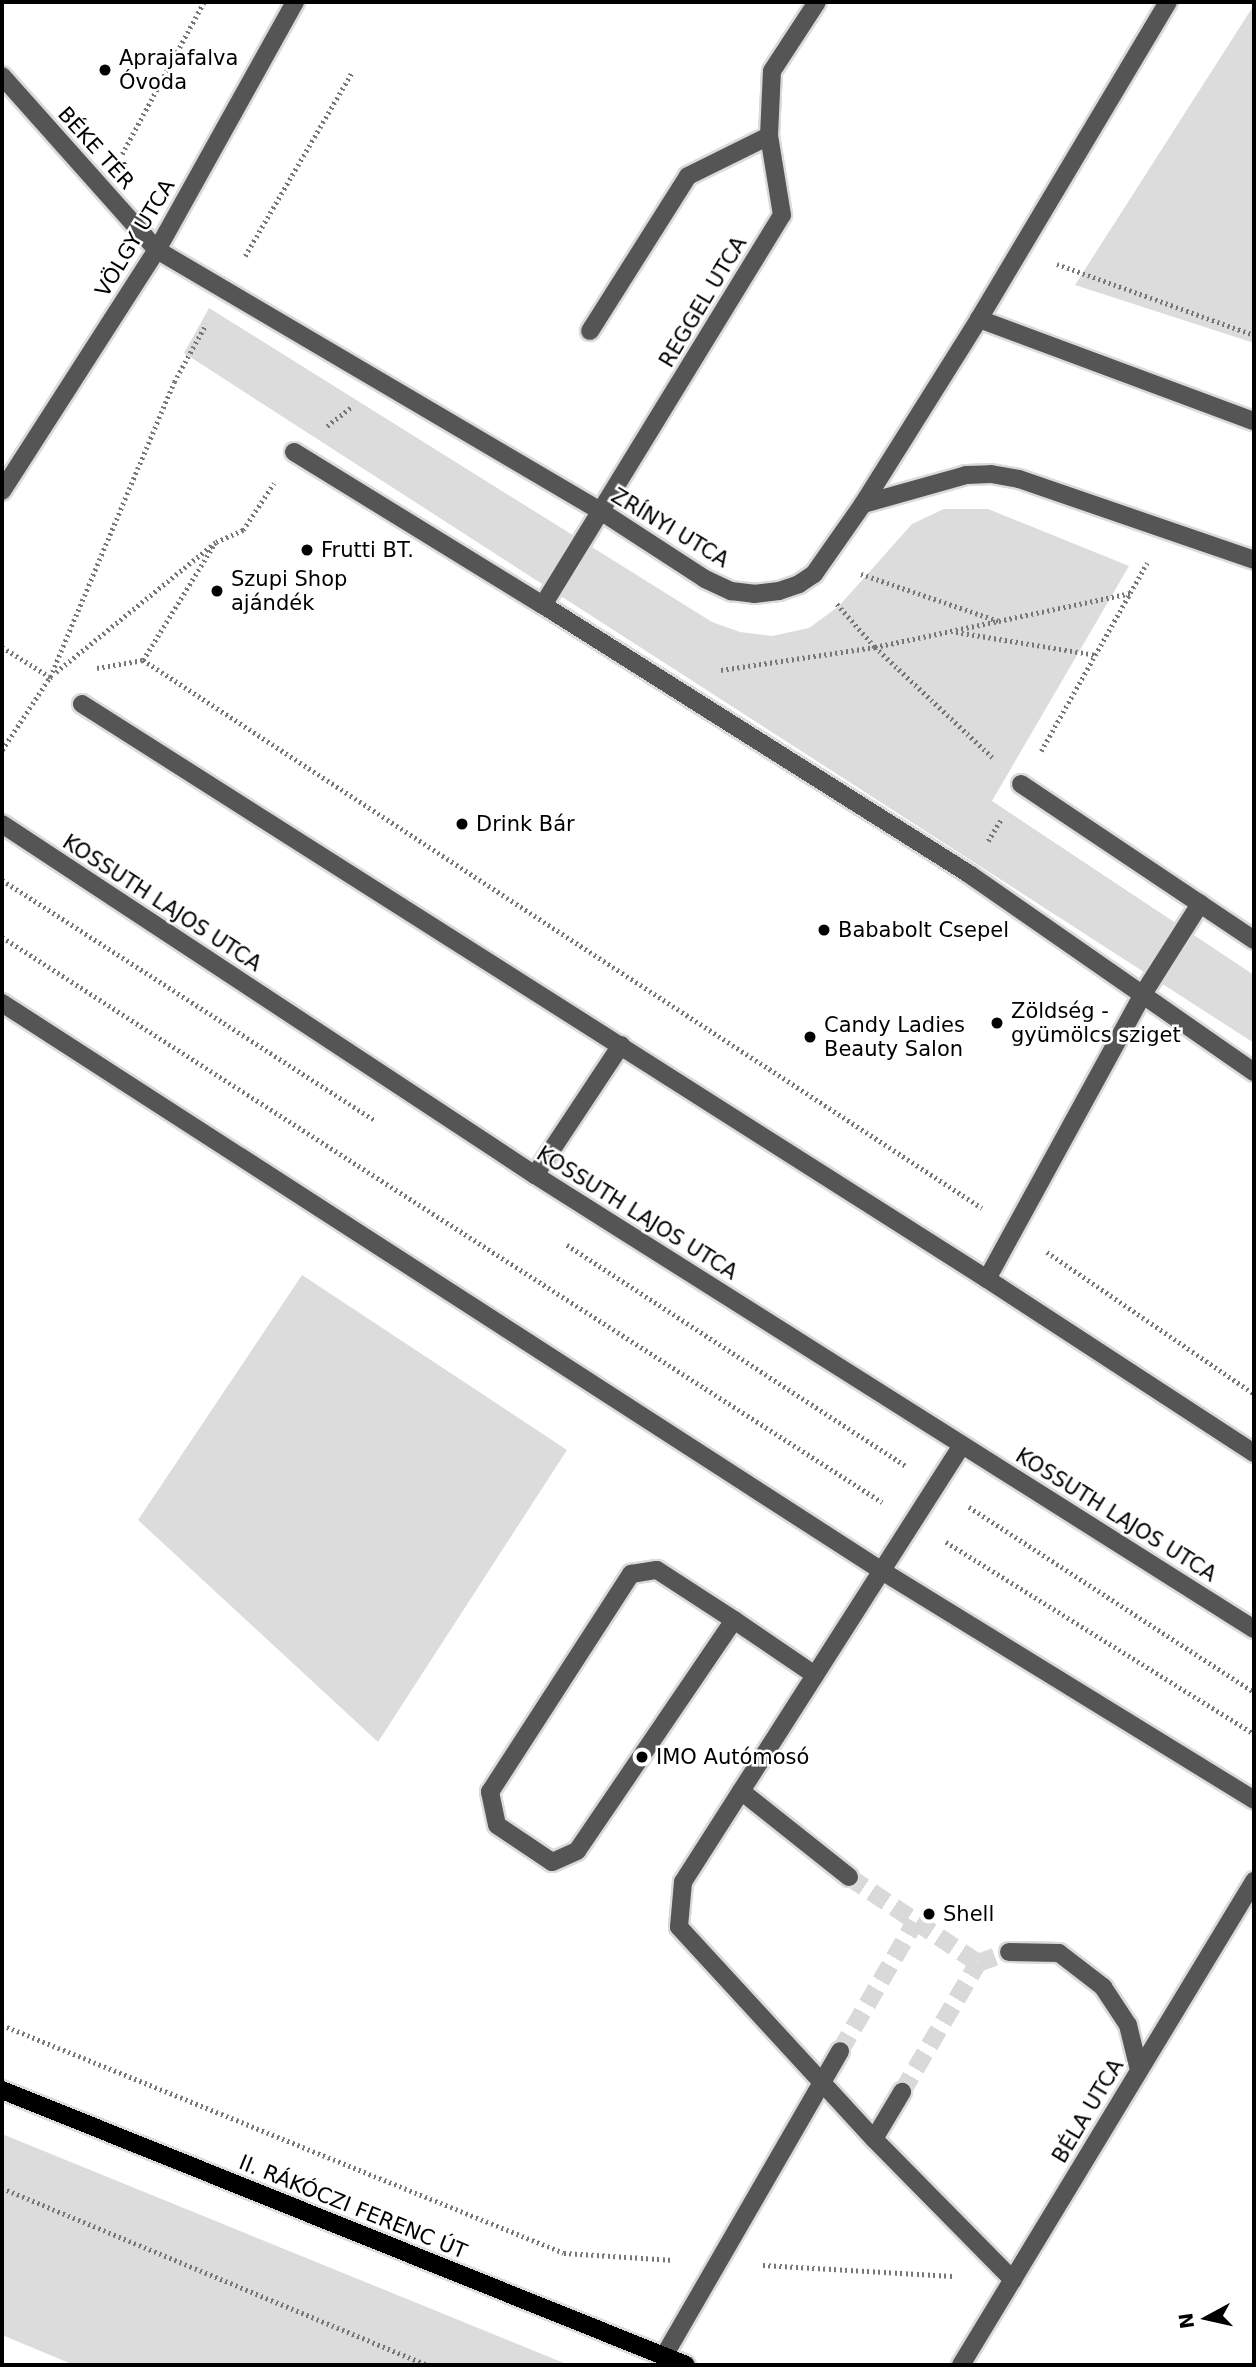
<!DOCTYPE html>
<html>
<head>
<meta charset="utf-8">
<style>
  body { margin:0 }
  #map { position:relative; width:1256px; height:2367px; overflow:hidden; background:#fff; font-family:"DejaVu Sans",sans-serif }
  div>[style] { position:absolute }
  .green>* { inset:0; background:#dcdcdc }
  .minor-tunnel>* { height:18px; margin-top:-9px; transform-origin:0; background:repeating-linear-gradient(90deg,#d9d9d9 0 18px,transparent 0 27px) }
  .path>* { height:4.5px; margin-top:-2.25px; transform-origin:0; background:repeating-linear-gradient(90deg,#777 0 2px,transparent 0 5.5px) }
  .roads { filter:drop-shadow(2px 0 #dbdbdb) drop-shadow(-2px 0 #dbdbdb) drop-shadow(0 2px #dbdbdb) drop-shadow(0 -2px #dbdbdb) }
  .minor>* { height:18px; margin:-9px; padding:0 9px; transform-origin:9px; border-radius:9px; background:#555 }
  .major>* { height:18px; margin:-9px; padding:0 9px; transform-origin:9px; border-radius:9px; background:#000 }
  .dots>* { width:19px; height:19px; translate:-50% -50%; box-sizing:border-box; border:4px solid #fff; border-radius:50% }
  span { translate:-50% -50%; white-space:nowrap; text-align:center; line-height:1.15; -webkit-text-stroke:5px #fff; paint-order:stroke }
  .poi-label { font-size:21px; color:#000 }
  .left { translate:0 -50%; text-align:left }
  .street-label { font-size:21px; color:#000 }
  .frame { position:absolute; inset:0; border:4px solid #000; pointer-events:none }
  .north { position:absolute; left:1172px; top:2283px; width:70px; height:70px; -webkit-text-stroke:5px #fff; paint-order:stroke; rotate:262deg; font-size:19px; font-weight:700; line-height:28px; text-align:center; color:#000 }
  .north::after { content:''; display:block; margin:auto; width:24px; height:32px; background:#000; clip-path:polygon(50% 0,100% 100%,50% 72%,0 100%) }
</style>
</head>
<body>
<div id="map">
  <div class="green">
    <i style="clip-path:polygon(1254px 5px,1254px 343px,1075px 285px)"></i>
    <i style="clip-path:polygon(209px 308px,712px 622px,740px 632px,772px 636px,809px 628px,839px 606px,912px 524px,944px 509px,988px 509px,1129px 566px,992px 801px,1254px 975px,1254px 1043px,184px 353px)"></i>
    <i style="clip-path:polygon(302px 1275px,567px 1450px,378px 1742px,138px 1520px)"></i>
    <i style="clip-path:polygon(2px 2134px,569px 2365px,74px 2365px,2px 2335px)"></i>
  </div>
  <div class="minor-tunnel">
    <i style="left:849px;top:1877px;width:155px;rotate:33.7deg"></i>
    <i style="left:840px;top:2051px;width:149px;rotate:-59.8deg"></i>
    <i style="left:902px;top:2092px;width:150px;rotate:-59.5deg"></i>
    <i style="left:978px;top:1963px;width:33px;rotate:-20deg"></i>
  </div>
  <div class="path">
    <i style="left:122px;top:154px;width:173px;rotate:-61.7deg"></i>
    <i style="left:245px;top:256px;width:213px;rotate:-59.8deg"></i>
    <i style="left:1057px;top:264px;width:209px;rotate:19.8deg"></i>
    <i style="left:327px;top:426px;width:31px;rotate:-38deg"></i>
    <i style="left:861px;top:574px;width:145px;rotate:18.9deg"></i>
    <i style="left:837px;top:604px;width:57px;rotate:48.5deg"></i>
    <i style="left:875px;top:647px;width:161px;rotate:43.2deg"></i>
    <i style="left:956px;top:632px;width:143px;rotate:9.3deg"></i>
    <i style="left:2px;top:647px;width:57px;rotate:32deg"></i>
    <i style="left:50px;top:677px;width:4px;rotate:-14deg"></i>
    <i style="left:143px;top:660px;width:134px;rotate:-58.4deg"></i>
    <i style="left:97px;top:668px;width:47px;rotate:-9.9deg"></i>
    <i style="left:143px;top:660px;width:1002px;rotate:33.15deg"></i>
    <i style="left:721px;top:670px;width:156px;rotate:-8.5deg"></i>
    <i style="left:875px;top:647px;width:263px;rotate:-11.9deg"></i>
    <i style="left:56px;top:672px;width:206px;rotate:-39.1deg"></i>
    <i style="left:216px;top:542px;width:30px;rotate:-24deg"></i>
    <i style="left:243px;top:530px;width:56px;rotate:-56.6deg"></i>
    <i style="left:2px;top:750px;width:87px;rotate:-56.7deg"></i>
    <i style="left:50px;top:677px;width:320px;rotate:-67.2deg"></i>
    <i style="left:174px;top:382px;width:66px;rotate:-61.1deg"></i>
    <i style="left:1041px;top:751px;width:216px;rotate:-60.6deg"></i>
    <i style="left:988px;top:841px;width:26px;rotate:-59deg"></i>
    <i style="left:2px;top:880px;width:444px;rotate:32.8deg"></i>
    <i style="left:2px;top:937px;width:1046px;rotate:32.7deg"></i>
    <i style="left:567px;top:1245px;width:405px;rotate:33.1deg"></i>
    <i style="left:1047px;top:1252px;width:251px;rotate:34.4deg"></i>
    <i style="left:969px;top:1507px;width:340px;rotate:33deg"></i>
    <i style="left:946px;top:1542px;width:363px;rotate:31.9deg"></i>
    <i style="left:2px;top:2025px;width:606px;rotate:22.08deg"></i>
    <i style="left:564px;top:2253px;width:110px;rotate:3.6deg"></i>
    <i style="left:2px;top:2188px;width:461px;rotate:22.6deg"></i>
    <i style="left:763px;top:2265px;width:190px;rotate:3.3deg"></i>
  </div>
  <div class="roads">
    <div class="minor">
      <i style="left:2px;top:76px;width:233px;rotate:48.3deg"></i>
      <i style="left:157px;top:250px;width:516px;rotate:30.49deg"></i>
      <i style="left:602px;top:512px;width:123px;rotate:33deg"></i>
      <i style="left:705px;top:579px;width:29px;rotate:25deg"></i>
      <i style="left:731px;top:591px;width:23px;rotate:7deg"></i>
      <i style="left:754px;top:594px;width:25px;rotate:-7deg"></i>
      <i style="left:779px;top:591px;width:21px;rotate:-19deg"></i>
      <i style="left:799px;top:584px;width:18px;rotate:-34deg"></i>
      <i style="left:814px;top:574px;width:85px;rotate:-55deg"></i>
      <i style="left:863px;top:504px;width:107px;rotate:-15.7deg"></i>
      <i style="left:966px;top:475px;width:25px;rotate:-2deg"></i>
      <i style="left:991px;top:474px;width:28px;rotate:10deg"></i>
      <i style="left:1019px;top:479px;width:249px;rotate:19deg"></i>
      <i style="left:979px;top:319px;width:293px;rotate:20.4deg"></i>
      <i style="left:590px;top:331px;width:183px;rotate:-57.7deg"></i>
      <i style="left:688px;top:176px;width:90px;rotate:-26.3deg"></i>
      <i style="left:294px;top:452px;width:292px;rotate:31.6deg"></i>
      <i style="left:543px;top:605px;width:504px;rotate:32.27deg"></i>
      <i style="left:969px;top:874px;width:347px;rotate:34.8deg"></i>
      <i style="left:2px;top:491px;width:287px;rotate:-57.3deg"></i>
      <i style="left:157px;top:250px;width:284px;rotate:-60.9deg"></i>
      <i style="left:863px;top:504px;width:218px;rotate:-57.9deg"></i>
      <i style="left:979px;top:319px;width:369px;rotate:-59.2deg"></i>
      <i style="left:543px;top:605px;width:457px;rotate:-58.5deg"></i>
      <i style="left:782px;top:215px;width:80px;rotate:-99.3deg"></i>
      <i style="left:769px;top:136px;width:65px;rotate:-87.4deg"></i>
      <i style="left:772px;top:71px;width:82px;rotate:-56.9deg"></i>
      <i style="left:82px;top:704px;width:1072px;rotate:32.43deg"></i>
      <i style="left:987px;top:1279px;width:319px;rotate:33.1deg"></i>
      <i style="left:1021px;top:784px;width:280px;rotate:33.8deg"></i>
      <i style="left:2px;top:824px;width:638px;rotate:33.37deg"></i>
      <i style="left:535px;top:1175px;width:850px;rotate:32.27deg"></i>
      <i style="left:2px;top:1003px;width:1047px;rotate:32.84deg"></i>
      <i style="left:882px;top:1571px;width:437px;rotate:31.6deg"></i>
      <i style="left:535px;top:1175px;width:156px;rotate:-56.5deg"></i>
      <i style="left:987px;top:1279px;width:325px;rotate:-61.3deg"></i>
      <i style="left:1143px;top:994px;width:107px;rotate:-57.7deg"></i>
      <i style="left:962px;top:1445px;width:518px;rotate:122.56deg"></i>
      <i style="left:683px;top:1882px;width:45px;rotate:95.1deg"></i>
      <i style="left:679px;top:1927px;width:288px;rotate:47.4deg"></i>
      <i style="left:874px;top:2139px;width:198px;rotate:45.4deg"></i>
      <i style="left:734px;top:1620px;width:279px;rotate:124.2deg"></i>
      <i style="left:577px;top:1851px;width:27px;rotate:156deg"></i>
      <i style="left:552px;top:1862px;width:66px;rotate:-146.1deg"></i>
      <i style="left:497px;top:1825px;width:34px;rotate:-102deg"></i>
      <i style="left:490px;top:1792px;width:260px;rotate:-57.1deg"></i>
      <i style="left:631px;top:1574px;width:26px;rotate:-9deg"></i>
      <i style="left:657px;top:1570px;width:92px;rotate:33deg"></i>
      <i style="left:734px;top:1620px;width:98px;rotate:34.2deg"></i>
      <i style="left:741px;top:1791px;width:138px;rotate:38.5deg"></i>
      <i style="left:1009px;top:1952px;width:50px;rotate:1.1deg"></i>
      <i style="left:1059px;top:1953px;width:56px;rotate:37.7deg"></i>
      <i style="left:1103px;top:1987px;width:45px;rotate:56.7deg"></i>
      <i style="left:1128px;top:2025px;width:46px;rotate:76.3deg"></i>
      <i style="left:874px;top:2139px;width:55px;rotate:-59.2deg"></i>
      <i style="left:664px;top:2356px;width:352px;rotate:-60deg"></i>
      <i style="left:961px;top:2365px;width:566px;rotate:-58.81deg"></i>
    </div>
    <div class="major">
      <i style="left:2px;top:2090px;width:737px;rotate:21.9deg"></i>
    </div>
  </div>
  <div class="dots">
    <i style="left:105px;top:70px;background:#000"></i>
    <i style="left:307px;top:550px;background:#000"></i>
    <i style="left:217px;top:591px;background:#000"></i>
    <i style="left:462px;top:824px;background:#000"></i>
    <i style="left:824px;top:930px;background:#000"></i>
    <i style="left:997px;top:1023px;background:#000"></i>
    <i style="left:810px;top:1037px;background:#000"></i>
    <i style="left:642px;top:1757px;background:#000"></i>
    <i style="left:929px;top:1914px;background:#000"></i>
  </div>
  <div class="poi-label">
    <span class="left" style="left:119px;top:70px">Aprajafalva<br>Óvoda</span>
    <span class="left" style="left:321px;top:550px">Frutti BT.</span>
    <span class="left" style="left:231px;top:591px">Szupi Shop<br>ajándék</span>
    <span class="left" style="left:476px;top:824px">Drink Bár</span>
    <span class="left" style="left:838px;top:930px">Bababolt Csepel</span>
    <span class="left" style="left:1011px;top:1023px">Zöldség -<br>gyümölcs sziget</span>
    <span class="left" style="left:824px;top:1037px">Candy Ladies<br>Beauty Salon</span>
    <span class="left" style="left:656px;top:1757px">IMO Autómosó</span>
    <span class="left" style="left:943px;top:1914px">Shell</span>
  </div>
  <div class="street-label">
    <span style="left:96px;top:148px;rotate:48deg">BÉKE TÉR</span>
    <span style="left:135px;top:238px;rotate:-59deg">VÖLGY UTCA</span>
    <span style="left:703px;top:302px;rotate:-59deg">REGGEL UTCA</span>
    <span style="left:670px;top:528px;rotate:31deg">ZRÍNYI UTCA</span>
    <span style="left:162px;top:903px;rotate:33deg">KOSSUTH LAJOS UTCA</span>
    <span style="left:637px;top:1213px;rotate:32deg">KOSSUTH LAJOS UTCA</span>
    <span style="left:1116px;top:1515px;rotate:32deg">KOSSUTH LAJOS UTCA</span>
    <span style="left:1088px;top:2111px;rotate:-59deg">BÉLA UTCA</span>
    <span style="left:353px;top:2207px;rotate:22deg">II. RÁKÓCZI FERENC ÚT</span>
  </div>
  <div class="frame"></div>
  <div class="north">N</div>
</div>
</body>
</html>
